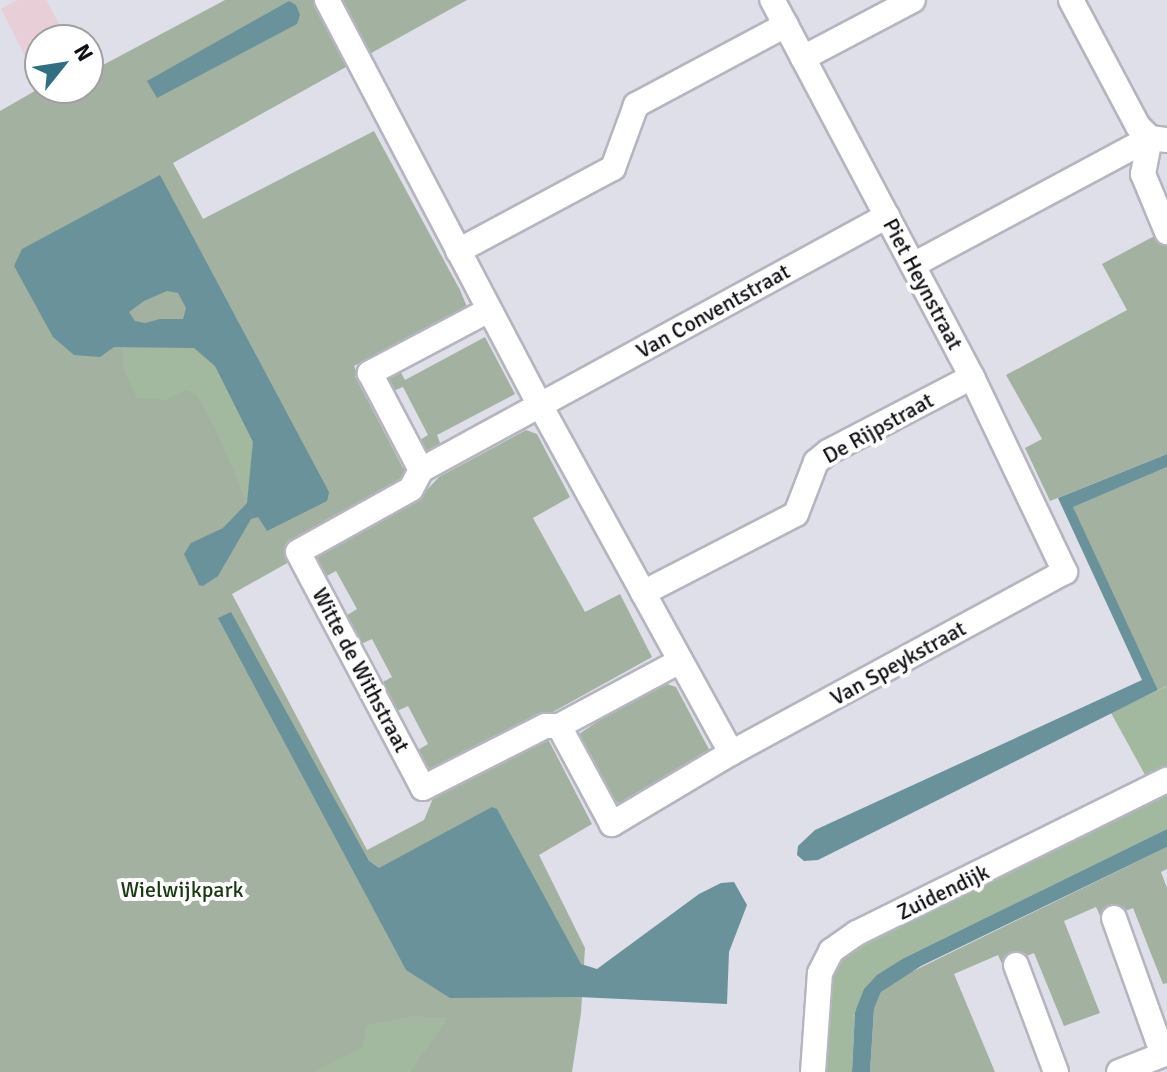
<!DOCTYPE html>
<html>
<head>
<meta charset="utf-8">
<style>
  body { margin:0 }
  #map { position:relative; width:1167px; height:1072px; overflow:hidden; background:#dedfe9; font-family:Signika,sans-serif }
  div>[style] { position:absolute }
  .education>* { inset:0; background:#e8ced6 }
  .green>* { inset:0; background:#a3b2a0 }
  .forest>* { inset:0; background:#a3b99f }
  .water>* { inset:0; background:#6a929a }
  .roads { filter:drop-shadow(2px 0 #b4b5bf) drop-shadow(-2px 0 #b4b5bf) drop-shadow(0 2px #b4b5bf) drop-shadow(0 -2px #b4b5bf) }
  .minor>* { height:24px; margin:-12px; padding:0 12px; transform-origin:12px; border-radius:12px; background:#fff }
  span { translate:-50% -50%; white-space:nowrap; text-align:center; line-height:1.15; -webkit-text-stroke:8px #fff; paint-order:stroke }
  .street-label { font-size:22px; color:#111115 }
  .park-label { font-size:22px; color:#193912 }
  .north { position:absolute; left:24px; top:24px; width:80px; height:80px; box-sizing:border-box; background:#fff; border:2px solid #a0a0a1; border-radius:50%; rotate:60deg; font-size:22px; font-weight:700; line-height:32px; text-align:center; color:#111115 }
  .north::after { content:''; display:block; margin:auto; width:28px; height:36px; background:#2f6f83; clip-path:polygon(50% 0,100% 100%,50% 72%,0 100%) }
</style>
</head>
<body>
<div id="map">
  <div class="education">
    <i style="clip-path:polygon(18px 0,46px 0,64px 33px,57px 40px,40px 40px,40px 72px,35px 75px,1px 9px)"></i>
  </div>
  <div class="green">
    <i style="clip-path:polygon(225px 0,467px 0,173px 163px,203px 219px,374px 131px,460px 290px,467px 307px,354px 366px,358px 375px,355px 376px,403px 468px,408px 467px,410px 479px,357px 504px,360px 512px,285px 552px,289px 562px,232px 594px,367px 850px,424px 820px,436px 791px,496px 756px,548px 739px,592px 824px,539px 855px,585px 948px,581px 1013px,572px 1072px,0 1072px,0 111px,40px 88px,88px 88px,88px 73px)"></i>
    <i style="clip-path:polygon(1160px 233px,1167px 246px,1167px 454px,1050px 501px,1025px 448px,1042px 439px,1006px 375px,1127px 310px,1102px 264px)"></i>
    <i style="clip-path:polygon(485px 337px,515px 394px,437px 435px,442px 448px,431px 454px,423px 451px,415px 443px,428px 435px,403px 387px,388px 393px,388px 375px,399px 369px,405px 380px)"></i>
    <i style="clip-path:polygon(526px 430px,537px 434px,570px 497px,533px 518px,585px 612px,620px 594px,652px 657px,432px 779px,416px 751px,428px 744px,408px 706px,395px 712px,379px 684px,392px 677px,372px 639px,359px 645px,344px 617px,357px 609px,336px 571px,323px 578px,313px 560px,317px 553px,423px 494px,439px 477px)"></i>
    <i style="clip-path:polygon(1167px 467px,1167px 686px,1158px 690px,1072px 507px)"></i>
    <i style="clip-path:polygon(667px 684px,676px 687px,712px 755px,638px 798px,619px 803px,606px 798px,578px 746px,579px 734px,622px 705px)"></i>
    <i style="clip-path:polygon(1167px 847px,1167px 869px,1161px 872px,1167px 888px,1167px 983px,1163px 984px,1133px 908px,1102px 920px,1096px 907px,1064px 921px,1100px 1013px,1064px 1026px,1034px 953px,1003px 966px,998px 955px,954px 974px,995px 1072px,870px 1072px,874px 1009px,881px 992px,897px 979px)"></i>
  </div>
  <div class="forest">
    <i style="clip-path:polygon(123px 348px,195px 348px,215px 366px,252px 436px,247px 503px,218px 434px,196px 394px,186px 390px,165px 400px,137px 398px,123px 368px)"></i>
    <i style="clip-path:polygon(1167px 686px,1167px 773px,1149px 782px,1111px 713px)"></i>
    <i style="clip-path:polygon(1167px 794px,1167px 829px,904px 958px,855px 1011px,852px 1072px,816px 1072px,829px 968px,850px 949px)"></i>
    <i style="clip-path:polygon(414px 1016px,448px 1018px,410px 1072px,313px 1072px,363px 1047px,367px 1025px)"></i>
  </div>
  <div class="water">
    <i style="clip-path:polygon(289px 1px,296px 5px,300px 15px,297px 24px,157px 98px,147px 81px)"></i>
    <i style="clip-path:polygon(evenodd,160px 175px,329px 492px,327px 501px,267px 531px,258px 517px,251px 519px,218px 576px,203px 586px,199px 585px,184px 554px,191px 543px,223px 528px,247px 503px,253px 442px,215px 366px,194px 348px,114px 347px,100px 357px,74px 355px,53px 337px,14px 266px,22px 249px,160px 175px,167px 291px,178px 293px,186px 308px,183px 319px,160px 319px,145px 323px,135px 321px,129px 312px,144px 301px,167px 291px)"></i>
    <i style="clip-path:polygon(1167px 454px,1167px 467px,1073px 507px,1158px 690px,818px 860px,804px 861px,797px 855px,798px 846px,815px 830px,1142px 680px,1058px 498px)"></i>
    <i style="clip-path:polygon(231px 612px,369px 861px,379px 868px,492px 807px,497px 809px,581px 964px,597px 969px,699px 894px,721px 883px,734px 882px,747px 905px,729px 952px,727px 1004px,579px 997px,450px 998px,406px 970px,218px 618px)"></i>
    <i style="clip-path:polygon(1167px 829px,1167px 847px,921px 966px,881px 992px,874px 1009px,870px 1072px,852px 1072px,855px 1012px,864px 989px,877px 975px,904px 958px)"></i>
  </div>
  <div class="roads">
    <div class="minor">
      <i style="left:327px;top:0;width:458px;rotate:62.3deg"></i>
      <i style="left:540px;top:405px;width:397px;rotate:61.2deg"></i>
      <i style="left:731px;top:753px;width:139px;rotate:149.2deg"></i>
      <i style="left:612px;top:824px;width:111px;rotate:-118.4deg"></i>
      <i style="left:559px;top:726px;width:137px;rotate:-28.2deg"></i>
      <i style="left:1071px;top:0;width:143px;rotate:62deg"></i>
      <i style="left:1138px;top:126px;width:17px;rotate:45deg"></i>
      <i style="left:803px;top:58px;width:124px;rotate:-27.8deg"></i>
      <i style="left:1150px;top:138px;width:37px;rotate:101deg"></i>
      <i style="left:1143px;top:174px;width:63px;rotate:67.5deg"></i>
      <i style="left:458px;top:251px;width:176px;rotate:-28.2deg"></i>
      <i style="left:613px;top:168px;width:67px;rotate:-69.9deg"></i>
      <i style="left:636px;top:105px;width:170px;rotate:-28.1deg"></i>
      <i style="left:913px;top:265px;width:269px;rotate:-28.2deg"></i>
      <i style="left:1150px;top:138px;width:17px;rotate:7deg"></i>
      <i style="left:489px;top:310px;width:135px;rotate:152.1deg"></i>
      <i style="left:370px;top:373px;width:110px;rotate:62.3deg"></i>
      <i style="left:421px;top:470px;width:531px;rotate:-28.59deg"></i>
      <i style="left:421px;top:470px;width:21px;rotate:118deg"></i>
      <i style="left:411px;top:489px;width:129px;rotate:150.9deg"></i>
      <i style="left:298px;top:552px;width:267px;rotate:62.1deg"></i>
      <i style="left:423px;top:788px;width:137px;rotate:-26.9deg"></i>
      <i style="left:545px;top:726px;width:14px"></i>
      <i style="left:643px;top:593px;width:172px;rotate:-27.3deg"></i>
      <i style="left:796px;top:514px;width:56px;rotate:-69deg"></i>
      <i style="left:816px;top:462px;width:16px;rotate:-40deg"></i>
      <i style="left:828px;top:452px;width:162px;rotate:-27.5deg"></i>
      <i style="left:731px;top:753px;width:380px;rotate:-28.5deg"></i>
      <i style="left:1065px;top:572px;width:216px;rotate:-115.5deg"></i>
      <i style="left:972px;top:377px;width:427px;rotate:-117.9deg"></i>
      <i style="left:1114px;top:918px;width:145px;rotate:70.3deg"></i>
      <i style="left:1016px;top:965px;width:114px;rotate:69.5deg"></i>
      <i style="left:813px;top:1072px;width:99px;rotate:-86deg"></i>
      <i style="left:820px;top:973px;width:25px;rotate:-63deg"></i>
      <i style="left:831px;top:951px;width:32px;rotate:-35deg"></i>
      <i style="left:857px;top:933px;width:346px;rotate:-26.3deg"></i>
      <i style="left:1119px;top:1072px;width:52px;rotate:-21.6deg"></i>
    </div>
  </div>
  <div class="street-label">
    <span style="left:923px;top:284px;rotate:62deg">Piet Heynstraat</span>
    <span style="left:713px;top:311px;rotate:-29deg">Van Conventstraat</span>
    <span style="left:878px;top:428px;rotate:-29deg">De Rijpstraat</span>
    <span style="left:898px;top:663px;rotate:-29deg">Van Speykstraat</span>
    <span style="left:361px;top:670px;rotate:62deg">Witte de Withstraat</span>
    <span style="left:943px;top:892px;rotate:-26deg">Zuidendijk</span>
  </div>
  <div class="park-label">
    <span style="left:182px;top:890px">Wielwijkpark</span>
  </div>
  <div class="north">N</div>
</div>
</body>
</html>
